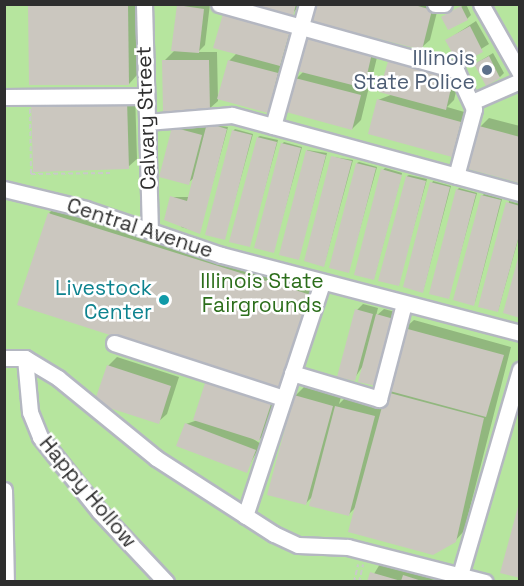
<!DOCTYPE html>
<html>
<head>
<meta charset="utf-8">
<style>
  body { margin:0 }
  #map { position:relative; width:524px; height:586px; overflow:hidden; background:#efe9e1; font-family:"Space Grotesk",sans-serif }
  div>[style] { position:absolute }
  .green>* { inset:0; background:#b6e59e }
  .shadow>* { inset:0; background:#0003 }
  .building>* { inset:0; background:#cbc7bf }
  .path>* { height:2px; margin-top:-1px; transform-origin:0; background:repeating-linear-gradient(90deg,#c9c9c9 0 4.5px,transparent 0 7.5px) }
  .roads { filter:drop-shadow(2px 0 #b4b7c1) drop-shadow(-2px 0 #b4b7c1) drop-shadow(0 2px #b4b7c1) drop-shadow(0 -2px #b4b7c1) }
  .minor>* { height:15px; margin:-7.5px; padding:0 7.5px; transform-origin:7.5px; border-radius:7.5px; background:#fff }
  .dots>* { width:16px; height:16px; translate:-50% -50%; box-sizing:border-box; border:3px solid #fff; border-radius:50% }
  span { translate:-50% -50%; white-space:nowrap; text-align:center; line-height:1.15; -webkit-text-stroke:5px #fff; paint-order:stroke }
  .service-label { font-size:21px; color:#4e5e75 }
  .right { translate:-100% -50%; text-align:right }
  .street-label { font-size:21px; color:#2e2e2e }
  .park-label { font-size:21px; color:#2c6e1b }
  .culture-label { font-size:21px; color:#0d838f }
  .frame { position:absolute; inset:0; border:6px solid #2e2e2e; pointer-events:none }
</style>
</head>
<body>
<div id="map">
  <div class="green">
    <i style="clip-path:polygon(4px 5px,519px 5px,519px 581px,5px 581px)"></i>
  </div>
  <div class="shadow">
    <i style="clip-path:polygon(30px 4px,136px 4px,137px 75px,129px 84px)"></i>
    <i style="clip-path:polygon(210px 4px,205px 45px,198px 52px,217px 52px,218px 101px,209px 109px,164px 61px,175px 50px,178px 6px)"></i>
    <i style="clip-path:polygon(256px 4px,301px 4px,292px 14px)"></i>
    <i style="clip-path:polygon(316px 4px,439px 4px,430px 40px,421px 48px)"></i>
    <i style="clip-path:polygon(466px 4px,471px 15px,467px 19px,443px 17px)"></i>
    <i style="clip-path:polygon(233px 6px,297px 23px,288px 55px,281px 63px,286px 65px,276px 102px,268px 111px,229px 61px,237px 53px,224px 15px)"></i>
    <i style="clip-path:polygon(476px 21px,489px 44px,459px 63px,447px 40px)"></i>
    <i style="clip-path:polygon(380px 45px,372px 78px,364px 86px,369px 87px,361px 120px,352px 129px,296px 79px,304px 71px)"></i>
    <i style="clip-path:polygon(493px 53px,504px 73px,500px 77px,475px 64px)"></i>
    <i style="clip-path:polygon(462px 67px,454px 100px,447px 107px,468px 113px,460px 146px,451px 155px,378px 100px)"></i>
    <i style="clip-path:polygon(135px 92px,137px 159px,128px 167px,34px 170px)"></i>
    <i style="clip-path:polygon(489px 118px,520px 126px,520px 181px,480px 127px)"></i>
    <i style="clip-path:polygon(180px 121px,228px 127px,199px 232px,181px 227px,183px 219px,172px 197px,189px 197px,195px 177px,188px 183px,173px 128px)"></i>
    <i style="clip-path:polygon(235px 129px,253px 134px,224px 239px,233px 131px)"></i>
    <i style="clip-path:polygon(260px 136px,278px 140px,249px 245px,258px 137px)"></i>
    <i style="clip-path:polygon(284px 142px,302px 147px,273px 252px,282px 144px)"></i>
    <i style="clip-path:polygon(307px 150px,327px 153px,298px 259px)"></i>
    <i style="clip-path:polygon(333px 157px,353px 160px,324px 265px)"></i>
    <i style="clip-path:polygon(359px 162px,377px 167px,348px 272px,357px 163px)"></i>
    <i style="clip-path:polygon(385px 168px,402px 173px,374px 278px,383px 170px)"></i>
    <i style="clip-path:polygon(409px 175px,427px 179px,398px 284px,407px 176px)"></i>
    <i style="clip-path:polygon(433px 181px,451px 186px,423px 291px,432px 183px)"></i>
    <i style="clip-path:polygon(459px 188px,477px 193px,448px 298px,457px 190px)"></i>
    <i style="clip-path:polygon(484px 194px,502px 199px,475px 302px,482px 196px)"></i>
    <i style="clip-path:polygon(509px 201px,520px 204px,520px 233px,498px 311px)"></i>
    <i style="clip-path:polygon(58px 205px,319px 287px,280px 389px,49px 213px)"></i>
    <i style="clip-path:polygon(363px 304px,378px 308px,376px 316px,384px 309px,399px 313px,354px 379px,357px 310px)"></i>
    <i style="clip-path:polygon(414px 320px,511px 347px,464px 531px,455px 541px,357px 506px,349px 514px,313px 496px,306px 503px,295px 396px,304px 387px,341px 397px,339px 404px,345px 398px,384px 408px,405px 328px)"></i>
    <i style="clip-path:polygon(117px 357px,179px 377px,167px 414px,158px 422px,108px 366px)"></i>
    <i style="clip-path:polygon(280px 392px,267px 431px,259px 440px,250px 437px,261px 444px,246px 471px,186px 424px)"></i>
    <i style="clip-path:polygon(380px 564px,432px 572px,431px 579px,442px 582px,369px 582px)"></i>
  </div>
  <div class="building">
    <i style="clip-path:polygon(28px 4px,128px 4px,129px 85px,29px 85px)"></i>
    <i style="clip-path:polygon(253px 4px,296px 4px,293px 16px)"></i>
    <i style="clip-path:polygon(314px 4px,411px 4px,432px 10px,422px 50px,310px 21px)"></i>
    <i style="clip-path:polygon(177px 5px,204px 9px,199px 53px,171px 51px)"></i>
    <i style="clip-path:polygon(461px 6px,468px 20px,448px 30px,441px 17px)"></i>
    <i style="clip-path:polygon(223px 14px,290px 31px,280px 66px,213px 48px)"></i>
    <i style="clip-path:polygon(470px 26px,483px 52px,459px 65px,445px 40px)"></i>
    <i style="clip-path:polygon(306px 36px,372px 53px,364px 88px,297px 71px)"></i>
    <i style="clip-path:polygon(489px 56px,500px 78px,486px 86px,474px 64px)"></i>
    <i style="clip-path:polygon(389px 58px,454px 75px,446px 110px,379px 92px)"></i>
    <i style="clip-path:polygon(162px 60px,209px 60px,210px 111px,163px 112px)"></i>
    <i style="clip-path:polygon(228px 60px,278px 73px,268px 113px,217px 99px)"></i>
    <i style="clip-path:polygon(295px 78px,361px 95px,352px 130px,286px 112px)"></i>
    <i style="clip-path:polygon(377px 99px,461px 122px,452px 157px,368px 134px)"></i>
    <i style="clip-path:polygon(127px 100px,129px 169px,33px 172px,31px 101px)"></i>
    <i style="clip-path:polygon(207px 123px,227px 129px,200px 234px,164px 220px,170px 196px,187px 201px)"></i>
    <i style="clip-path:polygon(479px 126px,520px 137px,520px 183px,468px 169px)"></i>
    <i style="clip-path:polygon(172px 127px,202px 135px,189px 185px,159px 177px)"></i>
    <i style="clip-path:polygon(232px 130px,252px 135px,225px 240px,205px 235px)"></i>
    <i style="clip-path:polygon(257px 137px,277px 142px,250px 247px,229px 242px)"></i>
    <i style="clip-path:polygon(281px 143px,301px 148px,274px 253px,254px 248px)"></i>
    <i style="clip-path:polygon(306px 150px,326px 155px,299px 260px,279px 255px)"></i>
    <i style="clip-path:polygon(331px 156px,352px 161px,324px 267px,304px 261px)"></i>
    <i style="clip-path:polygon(356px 163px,376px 168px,349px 273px,329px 268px)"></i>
    <i style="clip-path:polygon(381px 169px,402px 175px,374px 280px,354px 275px)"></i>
    <i style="clip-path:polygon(406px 176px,426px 181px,399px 286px,378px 281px)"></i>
    <i style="clip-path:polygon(430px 182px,450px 187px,423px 293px,403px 287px)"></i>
    <i style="clip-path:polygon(456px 189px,476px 194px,449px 299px,429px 294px)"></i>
    <i style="clip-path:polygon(481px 195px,501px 200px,474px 306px,453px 300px)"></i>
    <i style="clip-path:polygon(506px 202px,520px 206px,520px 232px,498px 312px,478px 307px)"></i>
    <i style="clip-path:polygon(48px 213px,311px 295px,280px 390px,17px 305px)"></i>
    <i style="clip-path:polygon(519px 254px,520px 254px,520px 318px,503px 313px)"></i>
    <i style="clip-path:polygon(355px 309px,373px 314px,355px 381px,337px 377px)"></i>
    <i style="clip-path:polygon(376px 314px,394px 319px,376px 386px,358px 382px)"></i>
    <i style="clip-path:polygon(404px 328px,504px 355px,486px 417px,386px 390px)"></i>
    <i style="clip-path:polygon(107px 365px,171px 386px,159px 424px,94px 403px)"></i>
    <i style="clip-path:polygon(206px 380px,272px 401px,259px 441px,193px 420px)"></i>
    <i style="clip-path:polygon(386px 392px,484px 418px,456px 542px,433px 555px,348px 532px)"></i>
    <i style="clip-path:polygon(294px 395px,333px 406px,306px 505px,267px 495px)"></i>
    <i style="clip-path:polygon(335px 406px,375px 416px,349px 516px,309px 506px)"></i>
    <i style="clip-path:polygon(185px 423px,256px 450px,247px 473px,176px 446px)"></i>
    <i style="clip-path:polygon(519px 503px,520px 503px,520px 578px,500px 573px)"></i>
    <i style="clip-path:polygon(370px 572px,401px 581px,403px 575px,425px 582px,367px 582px)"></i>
  </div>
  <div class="path">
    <i style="left:30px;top:109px;width:65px;rotate:89.1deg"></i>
    <i style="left:31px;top:174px;width:81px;rotate:-0.7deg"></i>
    <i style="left:354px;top:582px;width:18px;rotate:-77deg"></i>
    <i style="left:359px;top:582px;width:18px;rotate:-77deg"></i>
  </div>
  <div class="roads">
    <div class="minor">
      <i style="left:144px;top:4px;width:227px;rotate:88.5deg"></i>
      <i style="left:219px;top:4px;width:246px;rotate:15.6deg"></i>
      <i style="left:456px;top:70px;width:43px;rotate:65.2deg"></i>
      <i style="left:474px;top:109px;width:69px;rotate:105deg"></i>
      <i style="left:435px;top:4px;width:9px"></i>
      <i style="left:481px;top:4px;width:79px;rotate:60.5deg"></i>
      <i style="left:4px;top:97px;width:142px;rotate:-0.4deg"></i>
      <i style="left:472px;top:102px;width:52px;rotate:-23.6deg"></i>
      <i style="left:147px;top:122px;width:85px;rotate:-4.7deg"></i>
      <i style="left:232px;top:115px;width:298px;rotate:15.2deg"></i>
      <i style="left:273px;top:126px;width:127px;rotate:-74.4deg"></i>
      <i style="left:4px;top:189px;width:84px;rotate:13.7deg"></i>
      <i style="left:86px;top:209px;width:143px;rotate:18.8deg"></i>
      <i style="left:221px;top:255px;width:309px;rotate:14.6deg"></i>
      <i style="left:114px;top:343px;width:178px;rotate:18deg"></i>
      <i style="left:4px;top:358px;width:21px"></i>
      <i style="left:25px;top:358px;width:39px;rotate:31deg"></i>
      <i style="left:58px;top:378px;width:127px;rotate:39.2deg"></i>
      <i style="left:156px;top:458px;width:140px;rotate:32.8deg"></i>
      <i style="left:274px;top:534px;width:26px;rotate:25deg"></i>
      <i style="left:298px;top:545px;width:50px;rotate:2.3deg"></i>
      <i style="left:348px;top:547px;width:141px;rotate:14.3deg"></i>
      <i style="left:25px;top:358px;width:54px;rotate:84.7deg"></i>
      <i style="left:30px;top:412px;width:27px;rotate:68deg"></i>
      <i style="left:40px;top:437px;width:95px;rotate:51.4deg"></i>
      <i style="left:99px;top:511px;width:98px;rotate:46.7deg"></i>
      <i style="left:292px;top:373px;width:91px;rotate:16.6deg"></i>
      <i style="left:379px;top:399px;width:98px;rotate:-75.3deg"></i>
      <i style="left:4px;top:490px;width:92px;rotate:88.8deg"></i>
      <i style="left:245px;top:516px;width:245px;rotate:-71.7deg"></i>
      <i style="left:460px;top:575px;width:214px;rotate:-73.7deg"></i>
    </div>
  </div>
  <div class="dots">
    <i style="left:487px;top:70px;background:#5c6f8a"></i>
    <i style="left:164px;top:300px;background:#0f9aa8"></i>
  </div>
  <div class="service-label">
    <span class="right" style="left:475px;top:70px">Illinois<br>State Police</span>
  </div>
  <div class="street-label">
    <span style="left:146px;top:118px;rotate:-92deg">Calvary Street</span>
    <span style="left:140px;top:228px;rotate:18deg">Central Avenue</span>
    <span style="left:88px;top:492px;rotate:50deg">Happy Hollow</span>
  </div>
  <div class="park-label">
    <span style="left:262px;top:293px">Illinois State<br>Fairgrounds</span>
  </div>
  <div class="culture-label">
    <span class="right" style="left:152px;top:300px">Livestock<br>Center</span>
  </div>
  <div class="frame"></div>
</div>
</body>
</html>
